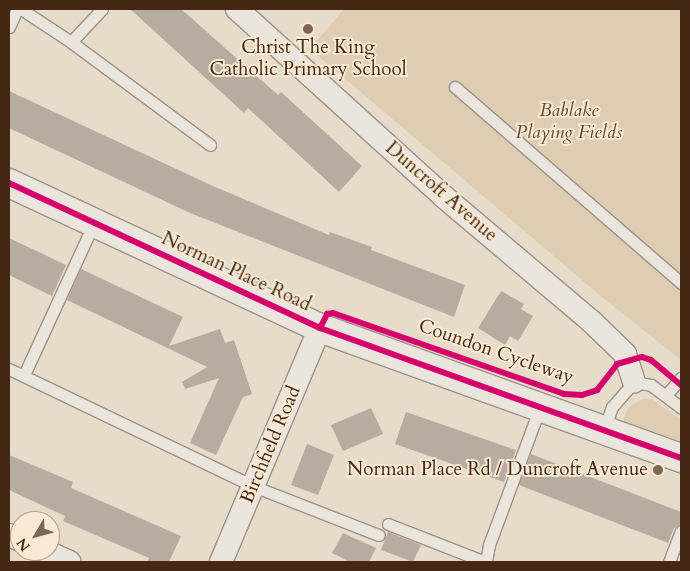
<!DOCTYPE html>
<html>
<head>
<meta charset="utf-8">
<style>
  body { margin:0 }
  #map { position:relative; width:690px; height:571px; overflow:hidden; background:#e7dbca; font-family:Cardo,serif }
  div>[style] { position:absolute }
  .green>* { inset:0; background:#deccb3 }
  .building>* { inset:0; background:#b7aca0 }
  .roads { filter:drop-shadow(1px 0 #9d9286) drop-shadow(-1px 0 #9d9286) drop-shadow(0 1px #9d9286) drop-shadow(0 -1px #9d9286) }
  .lane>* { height:11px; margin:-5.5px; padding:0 5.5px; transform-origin:5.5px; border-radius:5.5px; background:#ebe5dd }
  .street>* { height:22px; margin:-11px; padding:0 11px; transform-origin:11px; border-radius:11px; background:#ebe5dd }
  .secondary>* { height:28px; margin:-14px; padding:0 14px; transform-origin:14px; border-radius:14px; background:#ebe5dd }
  .cycleway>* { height:6px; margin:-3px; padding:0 3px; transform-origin:3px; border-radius:3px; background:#d6006c }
  .dots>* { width:14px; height:14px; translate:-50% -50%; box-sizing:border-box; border:2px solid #f8ead4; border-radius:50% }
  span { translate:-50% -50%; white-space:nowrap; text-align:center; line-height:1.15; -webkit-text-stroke:4px #f8ead4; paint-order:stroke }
  .poi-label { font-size:19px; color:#462714 }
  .right { translate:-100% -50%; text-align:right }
  .park-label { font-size:19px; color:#634530; font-style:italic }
  .street-label { font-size:19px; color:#462714 }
  .frame { position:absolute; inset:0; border:10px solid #462714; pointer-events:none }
  .north { position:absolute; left:10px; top:511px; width:50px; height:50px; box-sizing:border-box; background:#f8ead4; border:1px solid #b19c87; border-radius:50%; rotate:233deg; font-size:14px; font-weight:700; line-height:20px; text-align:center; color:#462714 }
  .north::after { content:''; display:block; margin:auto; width:18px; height:22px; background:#7e6654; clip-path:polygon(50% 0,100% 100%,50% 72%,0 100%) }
</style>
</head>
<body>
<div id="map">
  <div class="green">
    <i style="clip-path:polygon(344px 9px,681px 9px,681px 360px,602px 297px,310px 49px)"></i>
    <i style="clip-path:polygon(642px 399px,652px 399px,681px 420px,681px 441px,623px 422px,628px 408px)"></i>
  </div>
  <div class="building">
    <i style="clip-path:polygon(130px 9px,181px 9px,278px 95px,281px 92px,362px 166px,339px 192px,248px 108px,244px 113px)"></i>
    <i style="clip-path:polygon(9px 91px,215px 187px,329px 235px,330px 232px,372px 247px,371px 250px,465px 285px,454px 317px,190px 213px,9px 128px)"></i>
    <i style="clip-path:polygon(9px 238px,66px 265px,52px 296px,9px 275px)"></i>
    <i style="clip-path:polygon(81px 269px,183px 317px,169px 346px,220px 329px,225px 343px,234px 340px,252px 394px,243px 397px,216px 455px,190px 443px,219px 378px,185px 389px,182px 382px,207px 367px,67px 300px)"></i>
    <i style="clip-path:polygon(501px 291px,524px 304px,521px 309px,533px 316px,518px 341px,510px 336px,505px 345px,478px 328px)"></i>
    <i style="clip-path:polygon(371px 408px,383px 434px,343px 451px,331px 425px)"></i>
    <i style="clip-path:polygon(406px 412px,516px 450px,504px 482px,395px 444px)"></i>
    <i style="clip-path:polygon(307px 444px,334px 455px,318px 495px,291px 485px)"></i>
    <i style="clip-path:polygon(531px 454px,681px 512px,680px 524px,674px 528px,668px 543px,519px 485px)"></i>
    <i style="clip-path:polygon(9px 455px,73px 482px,71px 488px,181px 536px,169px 562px,147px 562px,149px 558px,63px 521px,65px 516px,9px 490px)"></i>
    <i style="clip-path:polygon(388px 532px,421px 545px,413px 562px,381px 550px)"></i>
    <i style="clip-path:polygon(343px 533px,376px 548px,369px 562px,350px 562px,332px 553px)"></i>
  </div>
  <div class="roads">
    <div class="lane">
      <i style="left:21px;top:9px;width:60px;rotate:33.4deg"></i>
      <i style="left:102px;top:9px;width:45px;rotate:133.2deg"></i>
      <i style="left:71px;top:42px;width:173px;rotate:36.5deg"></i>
      <i style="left:9px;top:27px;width:20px;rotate:-66deg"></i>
      <i style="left:455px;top:87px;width:299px;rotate:40.9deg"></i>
      <i style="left:9px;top:369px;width:271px;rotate:25.6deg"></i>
      <i style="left:253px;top:486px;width:135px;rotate:21.3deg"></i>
      <i style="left:24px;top:375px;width:167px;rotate:-65.3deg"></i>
      <i style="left:666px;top:395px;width:23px;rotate:-49deg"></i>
      <i style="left:604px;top:430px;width:24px;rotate:-71deg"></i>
      <i style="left:612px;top:407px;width:33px;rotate:-49deg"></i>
      <i style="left:634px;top:382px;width:17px;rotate:10deg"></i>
      <i style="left:651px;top:385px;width:38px;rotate:37deg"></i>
      <i style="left:388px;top:524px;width:104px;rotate:21.4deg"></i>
      <i style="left:486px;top:562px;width:17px;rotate:-80deg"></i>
      <i style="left:489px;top:545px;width:147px;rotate:-69.7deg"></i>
      <i style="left:669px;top:562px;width:33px;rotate:-69deg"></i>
    </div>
    <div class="street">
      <i style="left:237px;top:9px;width:278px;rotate:42.2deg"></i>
      <i style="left:443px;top:196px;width:195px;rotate:40.2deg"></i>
      <i style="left:592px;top:322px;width:46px;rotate:44.1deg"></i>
      <i style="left:625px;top:354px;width:29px;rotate:72deg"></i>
      <i style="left:9px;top:535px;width:12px;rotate:24deg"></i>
      <i style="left:45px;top:551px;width:27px;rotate:24deg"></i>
      <i style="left:221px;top:562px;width:254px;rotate:-67.1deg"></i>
    </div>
    <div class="secondary">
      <i style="left:9px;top:183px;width:343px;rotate:25deg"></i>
      <i style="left:320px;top:328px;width:384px;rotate:19.8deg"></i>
    </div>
  </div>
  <div class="cycleway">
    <i style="left:9px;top:183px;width:343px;rotate:25deg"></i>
    <i style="left:320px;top:328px;width:384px;rotate:19.8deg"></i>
    <i style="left:320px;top:328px;width:16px;rotate:-63deg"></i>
    <i style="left:327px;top:314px;width:6px;rotate:-9deg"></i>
    <i style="left:333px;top:313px;width:245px;rotate:19.3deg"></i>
    <i style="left:564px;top:394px;width:18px;rotate:3deg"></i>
    <i style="left:582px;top:395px;width:16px;rotate:-18deg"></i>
    <i style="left:597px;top:390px;width:33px;rotate:-52deg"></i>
    <i style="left:617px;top:364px;width:26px;rotate:-16deg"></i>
    <i style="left:642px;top:357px;width:9px;rotate:18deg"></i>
    <i style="left:651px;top:360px;width:39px;rotate:40deg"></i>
  </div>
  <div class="dots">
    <i style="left:308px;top:29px;background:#7e6654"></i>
    <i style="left:658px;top:470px;background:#7e6654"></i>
  </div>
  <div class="poi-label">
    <span style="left:308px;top:59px">Christ The King<br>Catholic Primary School</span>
    <span class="right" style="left:648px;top:470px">Norman Place Rd / Duncroft Avenue</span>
  </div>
  <div class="park-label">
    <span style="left:569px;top:122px">Bablake<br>Playing Fields</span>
  </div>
  <div class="street-label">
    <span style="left:441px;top:192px;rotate:41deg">Duncroft Avenue</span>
    <span style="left:236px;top:272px;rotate:25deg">Norman Place Road</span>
    <span style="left:496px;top:352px;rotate:19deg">Coundon Cycleway</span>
    <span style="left:271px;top:445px;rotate:-67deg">Birchfield Road</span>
  </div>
  <div class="frame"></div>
  <div class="north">N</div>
</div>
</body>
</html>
